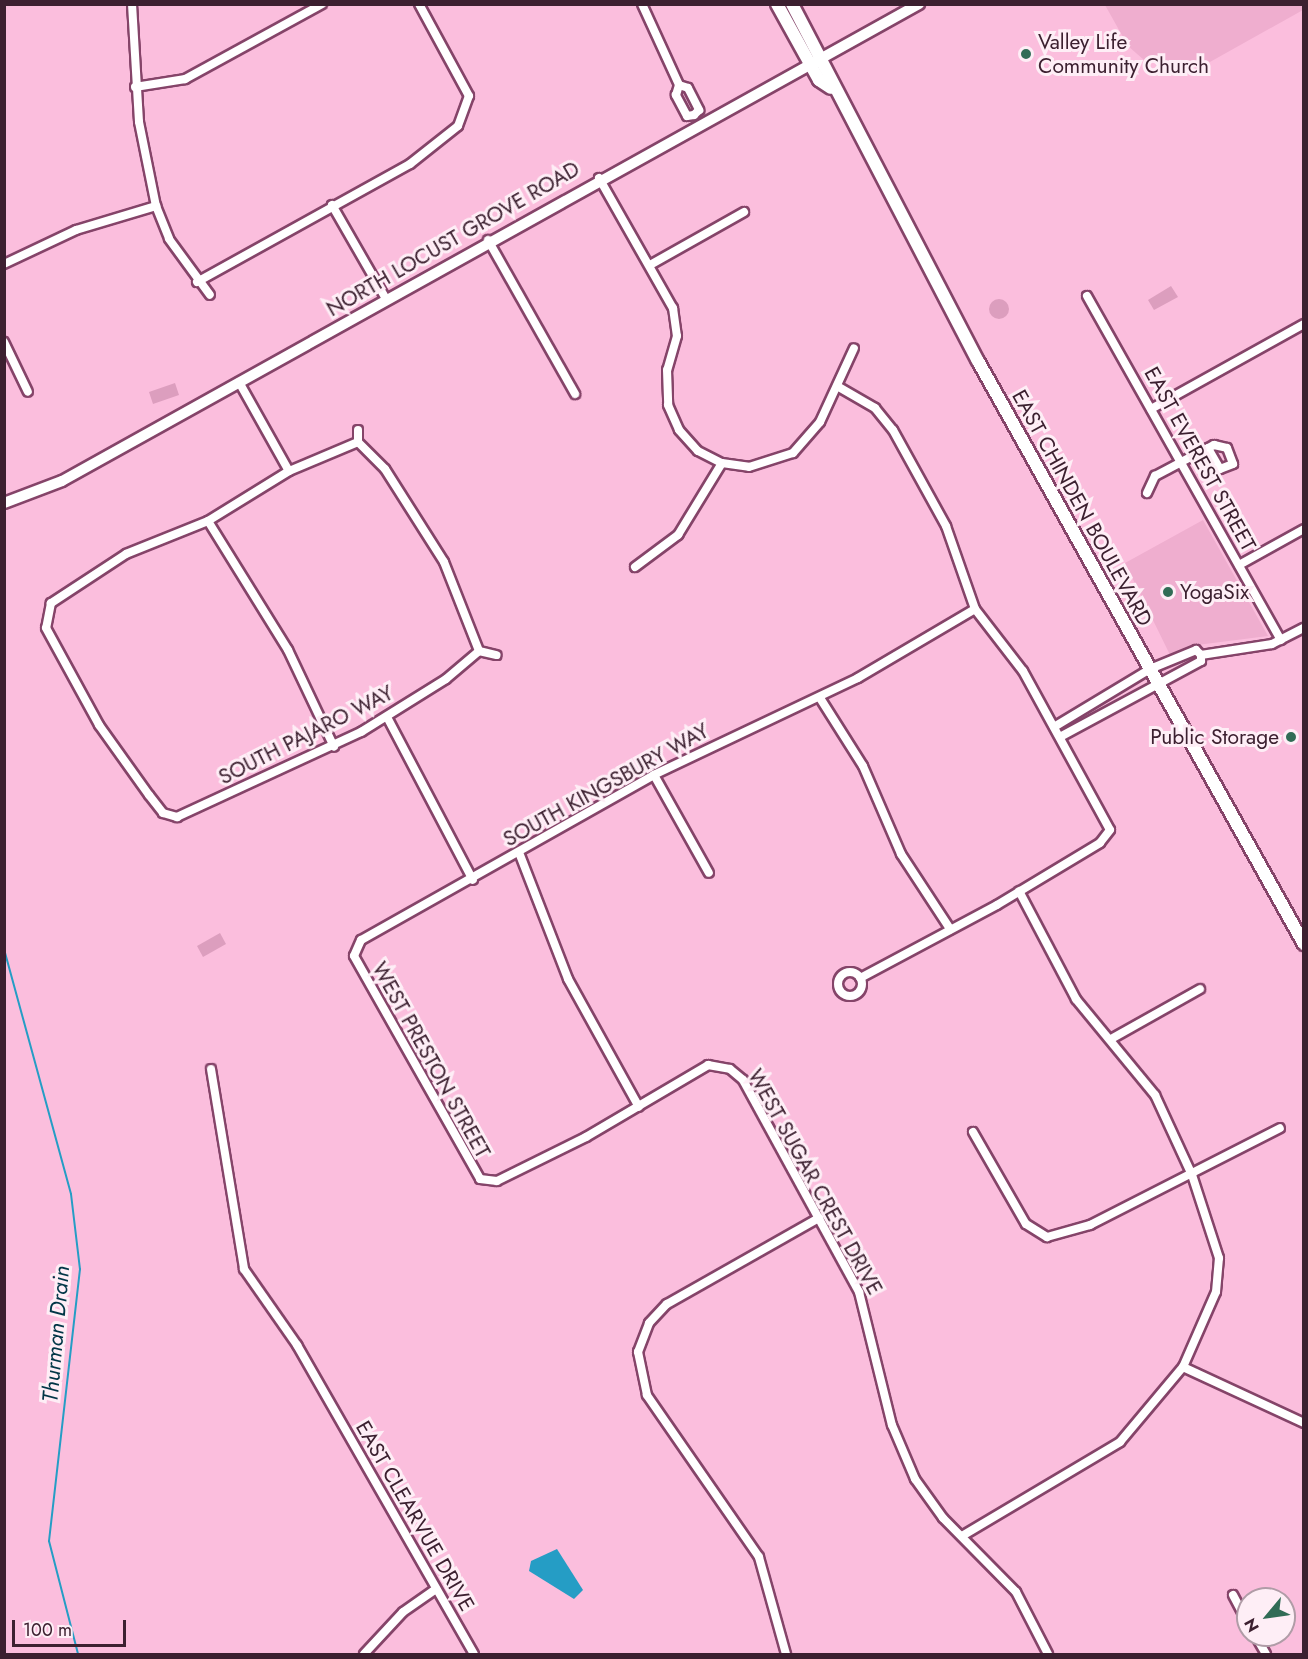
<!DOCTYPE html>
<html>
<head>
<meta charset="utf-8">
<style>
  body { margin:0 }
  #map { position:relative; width:1308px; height:1659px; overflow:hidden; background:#fbbedd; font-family:Jost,sans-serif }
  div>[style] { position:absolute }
  .built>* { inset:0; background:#efaecf }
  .green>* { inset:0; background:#dc9ebe }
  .round { border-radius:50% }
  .water>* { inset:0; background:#259dc5 }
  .stream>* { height:2px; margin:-1px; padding:0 1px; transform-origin:1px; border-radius:1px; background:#259dc5 }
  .roads { filter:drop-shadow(2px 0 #854469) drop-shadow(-2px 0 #854469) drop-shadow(0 2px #854469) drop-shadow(0 -2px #854469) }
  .street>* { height:8px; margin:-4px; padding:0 4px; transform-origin:4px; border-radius:4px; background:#fff }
  .street>.ring { margin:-4px; padding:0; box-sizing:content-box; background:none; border:8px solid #fff; border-radius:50% }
  .secondary>* { height:10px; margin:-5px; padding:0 5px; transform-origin:5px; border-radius:5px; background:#fff }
  .primary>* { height:12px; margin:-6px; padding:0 6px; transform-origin:6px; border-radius:6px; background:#fff }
  .dots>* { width:16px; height:16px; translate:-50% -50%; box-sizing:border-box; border:3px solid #feeef6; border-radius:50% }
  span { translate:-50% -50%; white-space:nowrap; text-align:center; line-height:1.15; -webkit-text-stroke:6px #feeef6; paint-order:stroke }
  .poi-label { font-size:21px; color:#3c2030 }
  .left { translate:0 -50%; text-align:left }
  .right { translate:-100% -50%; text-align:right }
  .street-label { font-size:21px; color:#3c2030 }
  .water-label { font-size:22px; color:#013647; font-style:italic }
  .frame { position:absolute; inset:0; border:6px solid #3c2030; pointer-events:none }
  .north { position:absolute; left:1236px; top:1587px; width:60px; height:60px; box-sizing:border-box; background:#feeef6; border:2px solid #b09ca7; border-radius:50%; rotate:241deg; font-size:16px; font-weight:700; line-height:24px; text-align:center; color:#3c2030 }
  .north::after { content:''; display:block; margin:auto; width:21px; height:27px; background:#316c56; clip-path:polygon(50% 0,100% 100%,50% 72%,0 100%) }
  .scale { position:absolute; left:12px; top:1620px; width:114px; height:27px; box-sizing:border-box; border:3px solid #3c2030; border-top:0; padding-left:8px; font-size:18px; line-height:21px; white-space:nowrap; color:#3c2030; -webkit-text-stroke:4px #feeef6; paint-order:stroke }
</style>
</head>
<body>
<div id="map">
  <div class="built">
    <i style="clip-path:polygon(1303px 4px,1303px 10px,1201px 67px,1144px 60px,1128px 46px,1105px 5px)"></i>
    <i style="clip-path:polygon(1203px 520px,1268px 636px,1197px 645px,1172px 659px,1125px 563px)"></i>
  </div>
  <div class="green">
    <i style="clip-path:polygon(1171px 286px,1178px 297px,1154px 310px,1148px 300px)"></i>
    <i class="round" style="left:989px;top:299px;width:20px;height:20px"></i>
    <i style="clip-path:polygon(175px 383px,179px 395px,153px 404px,149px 392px)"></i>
    <i style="clip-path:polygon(220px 933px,226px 944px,203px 957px,197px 946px)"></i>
  </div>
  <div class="water">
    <i style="clip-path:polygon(557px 1549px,583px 1590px,574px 1599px,529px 1571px,531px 1561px)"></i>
  </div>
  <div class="stream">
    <i style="left:4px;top:949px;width:254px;rotate:74.7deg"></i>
    <i style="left:71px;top:1194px;width:76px;rotate:83.2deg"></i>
    <i style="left:80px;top:1269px;width:274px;rotate:96.5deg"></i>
    <i style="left:49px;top:1541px;width:117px;rotate:75.6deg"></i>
  </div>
  <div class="roads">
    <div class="street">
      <i style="left:132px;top:4px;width:118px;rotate:86.6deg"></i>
      <i style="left:139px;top:122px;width:86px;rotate:78.6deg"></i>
      <i style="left:156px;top:206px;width:35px;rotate:68deg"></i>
      <i style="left:169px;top:239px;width:69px;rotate:53.8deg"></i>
      <i style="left:642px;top:4px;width:89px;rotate:65.4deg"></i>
      <i style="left:679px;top:85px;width:9px;rotate:18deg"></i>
      <i style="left:688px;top:88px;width:25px;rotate:63deg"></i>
      <i style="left:699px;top:110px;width:7px;rotate:135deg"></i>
      <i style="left:694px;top:115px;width:7px;rotate:172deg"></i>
      <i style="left:687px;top:116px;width:24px;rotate:-118deg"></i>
      <i style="left:676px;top:95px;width:10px;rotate:-73deg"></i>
      <i style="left:135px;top:87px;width:51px;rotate:-9.1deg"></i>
      <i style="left:185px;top:79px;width:156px;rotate:-28.7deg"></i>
      <i style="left:599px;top:178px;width:150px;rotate:60.4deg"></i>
      <i style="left:673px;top:308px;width:28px;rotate:82deg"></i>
      <i style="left:677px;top:336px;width:35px;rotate:106deg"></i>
      <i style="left:667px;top:370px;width:35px;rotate:88deg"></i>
      <i style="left:668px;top:405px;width:27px;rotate:66deg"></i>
      <i style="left:679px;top:430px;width:28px;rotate:48deg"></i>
      <i style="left:698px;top:451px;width:27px;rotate:27deg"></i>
      <i style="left:722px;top:463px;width:27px;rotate:8deg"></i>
      <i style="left:749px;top:467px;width:46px;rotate:-17.7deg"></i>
      <i style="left:793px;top:453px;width:41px;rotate:-48.9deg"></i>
      <i style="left:820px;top:422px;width:81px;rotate:-65.3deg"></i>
      <i style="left:332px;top:205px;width:108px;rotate:60.1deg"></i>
      <i style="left:488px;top:240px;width:177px;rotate:60.5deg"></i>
      <i style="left:4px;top:264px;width:80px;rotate:-25.3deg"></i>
      <i style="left:76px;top:230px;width:84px;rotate:-16.7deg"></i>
      <i style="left:650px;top:265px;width:108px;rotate:-29.4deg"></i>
      <i style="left:197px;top:282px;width:244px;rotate:-29deg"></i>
      <i style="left:410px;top:164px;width:61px;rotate:-38.4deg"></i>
      <i style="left:458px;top:126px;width:32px;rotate:-70deg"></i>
      <i style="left:469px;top:96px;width:105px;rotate:-118.5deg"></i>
      <i style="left:1087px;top:296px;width:395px;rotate:60.6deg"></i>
      <i style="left:4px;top:342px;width:55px;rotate:64.4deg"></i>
      <i style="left:239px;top:382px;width:102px;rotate:60.7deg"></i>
      <i style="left:837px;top:386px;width:44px;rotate:30.1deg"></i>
      <i style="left:875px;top:408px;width:28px;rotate:51deg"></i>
      <i style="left:893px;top:430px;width:110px;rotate:61.1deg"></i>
      <i style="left:946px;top:526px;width:88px;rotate:70.7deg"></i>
      <i style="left:975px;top:609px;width:78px;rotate:52.3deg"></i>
      <i style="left:1023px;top:671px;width:181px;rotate:61.3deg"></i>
      <i style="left:1110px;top:830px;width:16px;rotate:128deg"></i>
      <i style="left:1100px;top:843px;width:120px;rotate:149deg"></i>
      <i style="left:997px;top:905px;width:155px;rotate:151.9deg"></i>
      <i style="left:1151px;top:409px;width:175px;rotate:-29.1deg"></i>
      <i style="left:358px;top:430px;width:12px;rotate:90deg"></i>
      <i style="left:358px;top:442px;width:38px;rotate:45deg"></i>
      <i style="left:385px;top:469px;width:110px;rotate:57.6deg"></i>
      <i style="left:444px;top:562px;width:96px;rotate:68.5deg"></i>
      <i style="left:479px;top:651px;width:18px;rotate:13deg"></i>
      <i style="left:358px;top:442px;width:75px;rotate:157.2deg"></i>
      <i style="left:289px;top:471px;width:95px;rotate:148.3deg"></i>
      <i style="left:208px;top:521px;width:88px;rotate:158.1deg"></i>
      <i style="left:126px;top:554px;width:90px;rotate:146.8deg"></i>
      <i style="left:51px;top:603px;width:25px;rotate:101deg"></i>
      <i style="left:46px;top:628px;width:111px;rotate:61.3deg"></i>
      <i style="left:99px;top:725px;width:86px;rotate:54.5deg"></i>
      <i style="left:149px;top:795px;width:23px;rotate:52deg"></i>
      <i style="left:163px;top:813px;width:15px;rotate:16deg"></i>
      <i style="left:177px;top:817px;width:203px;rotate:-24.8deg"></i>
      <i style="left:361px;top:732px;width:100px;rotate:-31.9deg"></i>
      <i style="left:446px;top:679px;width:43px;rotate:-40.3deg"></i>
      <i style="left:1147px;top:493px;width:19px;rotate:-65deg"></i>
      <i style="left:1155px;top:476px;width:30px;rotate:-28deg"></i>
      <i style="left:1181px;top:462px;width:30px;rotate:-27deg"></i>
      <i style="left:1208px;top:448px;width:7px;rotate:-27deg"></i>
      <i style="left:1214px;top:445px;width:13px;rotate:13deg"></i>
      <i style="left:1227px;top:448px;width:17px;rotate:69deg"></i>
      <i style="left:1233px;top:464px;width:14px;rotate:159deg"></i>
      <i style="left:1220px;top:469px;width:24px;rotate:-120deg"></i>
      <i style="left:208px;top:521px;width:152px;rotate:58.2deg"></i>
      <i style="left:288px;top:650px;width:107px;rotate:64.6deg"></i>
      <i style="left:1239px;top:565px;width:74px;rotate:-29deg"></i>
      <i style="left:635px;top:567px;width:54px;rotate:-36.7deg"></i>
      <i style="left:678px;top:535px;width:84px;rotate:-58.6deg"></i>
      <i style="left:975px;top:609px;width:136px;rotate:149.5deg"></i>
      <i style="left:858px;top:678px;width:226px;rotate:154.6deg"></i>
      <i style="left:654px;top:775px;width:336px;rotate:150.6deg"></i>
      <i style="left:361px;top:940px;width:17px;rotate:114deg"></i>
      <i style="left:354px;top:956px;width:256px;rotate:60.5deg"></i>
      <i style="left:480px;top:1179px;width:17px;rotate:7deg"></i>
      <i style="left:497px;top:1181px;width:99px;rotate:-26.3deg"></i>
      <i style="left:586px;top:1137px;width:142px;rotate:-30.5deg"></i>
      <i style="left:708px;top:1065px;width:22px;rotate:10deg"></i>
      <i style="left:730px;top:1069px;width:17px;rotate:40deg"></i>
      <i style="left:743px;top:1080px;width:242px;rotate:61.3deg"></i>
      <i style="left:859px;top:1292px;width:137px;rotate:76.1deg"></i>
      <i style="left:892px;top:1425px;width:59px;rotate:66.9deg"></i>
      <i style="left:915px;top:1479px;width:48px;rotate:54.3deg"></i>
      <i style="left:943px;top:1518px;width:104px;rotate:45.4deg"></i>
      <i style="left:1016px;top:1592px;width:70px;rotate:62.7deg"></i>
      <i style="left:1201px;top:655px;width:72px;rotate:-8.8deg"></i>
      <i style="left:1272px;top:644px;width:36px;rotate:-27deg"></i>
      <i style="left:820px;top:698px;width:80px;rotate:57.7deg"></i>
      <i style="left:863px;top:766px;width:96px;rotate:66.6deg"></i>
      <i style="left:901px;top:854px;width:90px;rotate:56.8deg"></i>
      <i style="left:387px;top:717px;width:184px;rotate:62.2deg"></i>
      <i style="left:1054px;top:727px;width:112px;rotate:-31.1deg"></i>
      <i style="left:1150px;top:669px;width:50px;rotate:-22.4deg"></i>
      <i style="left:1196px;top:650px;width:7px;rotate:45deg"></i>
      <i style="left:1201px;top:655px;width:6px;rotate:90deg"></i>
      <i style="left:1201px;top:661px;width:160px;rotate:151.7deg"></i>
      <i style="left:654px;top:775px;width:112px;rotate:60.7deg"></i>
      <i style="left:520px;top:855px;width:133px;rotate:68.8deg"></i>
      <i style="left:568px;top:979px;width:146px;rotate:61deg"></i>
      <i class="ring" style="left:838px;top:972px;width:16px;height:16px"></i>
      <i style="left:1111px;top:1039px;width:102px;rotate:-29.3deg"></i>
      <i style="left:211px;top:1069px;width:203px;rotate:80.6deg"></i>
      <i style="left:244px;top:1269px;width:93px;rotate:55.1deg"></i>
      <i style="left:297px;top:1345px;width:356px;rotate:60.2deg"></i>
      <i style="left:973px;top:1132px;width:106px;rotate:60.1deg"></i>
      <i style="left:1026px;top:1224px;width:25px;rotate:32deg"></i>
      <i style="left:1047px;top:1237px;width:45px;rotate:-15.6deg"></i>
      <i style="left:1090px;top:1225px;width:213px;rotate:-27deg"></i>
      <i style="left:1183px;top:1367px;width:133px;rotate:24.8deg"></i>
      <i style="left:962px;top:1536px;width:184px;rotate:-30.7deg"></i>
      <i style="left:1120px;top:1442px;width:98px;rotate:-50deg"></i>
      <i style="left:1183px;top:1367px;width:82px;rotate:-66.3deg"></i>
      <i style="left:1216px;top:1292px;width:34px;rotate:-85deg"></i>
      <i style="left:1219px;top:1258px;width:87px;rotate:-108deg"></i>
      <i style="left:1192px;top:1175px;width:88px;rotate:-114.8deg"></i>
      <i style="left:1155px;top:1095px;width:124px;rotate:-129.5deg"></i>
      <i style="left:1076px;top:999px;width:122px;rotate:-117.8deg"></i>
      <i style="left:1233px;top:1595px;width:32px;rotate:62deg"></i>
      <i style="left:1255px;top:1635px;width:22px;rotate:60deg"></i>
      <i style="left:364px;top:1654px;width:57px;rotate:-47.1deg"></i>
      <i style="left:403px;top:1612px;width:40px;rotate:-34.9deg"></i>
      <i style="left:786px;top:1654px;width:101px;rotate:-105.6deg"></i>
      <i style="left:759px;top:1557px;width:197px;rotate:-124.7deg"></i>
      <i style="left:647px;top:1395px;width:44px;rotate:-101.8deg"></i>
      <i style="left:638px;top:1352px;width:31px;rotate:-69deg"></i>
      <i style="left:649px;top:1323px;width:26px;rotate:-47deg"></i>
      <i style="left:667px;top:1304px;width:175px;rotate:-29.5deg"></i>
    </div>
    <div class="secondary">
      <i style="left:4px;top:503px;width:62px;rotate:-20.8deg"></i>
      <i style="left:62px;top:481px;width:981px;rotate:-29.1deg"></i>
    </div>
    <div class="primary">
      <i style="left:777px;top:4px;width:87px;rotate:61.1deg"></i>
      <i style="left:819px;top:80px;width:14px;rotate:34deg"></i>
      <i style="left:792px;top:4px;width:403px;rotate:62.5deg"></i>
      <i style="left:978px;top:361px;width:668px;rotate:60.79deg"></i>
    </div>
  </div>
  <div class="dots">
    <i style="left:1026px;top:54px;background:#316c56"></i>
    <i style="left:1168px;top:592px;background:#316c56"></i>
    <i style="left:1291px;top:737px;background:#316c56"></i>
  </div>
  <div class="poi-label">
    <span class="left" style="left:1038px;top:54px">Valley Life<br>Community Church</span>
    <span class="left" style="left:1180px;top:592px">YogaSix</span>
    <span class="right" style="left:1279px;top:737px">Public Storage</span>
  </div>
  <div class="street-label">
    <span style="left:453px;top:239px;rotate:-30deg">NORTH LOCUST GROVE ROAD</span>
    <span style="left:1200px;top:459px;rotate:61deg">EAST EVEREST STREET</span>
    <span style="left:1082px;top:508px;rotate:61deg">EAST CHINDEN BOULEVARD</span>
    <span style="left:306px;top:735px;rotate:-27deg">SOUTH PAJARO WAY</span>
    <span style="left:606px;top:785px;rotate:-29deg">SOUTH KINGSBURY WAY</span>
    <span style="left:431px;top:1060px;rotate:61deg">WEST PRESTON STREET</span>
    <span style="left:815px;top:1182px;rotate:61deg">WEST SUGAR CREST DRIVE</span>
    <span style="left:415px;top:1516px;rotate:60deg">EAST CLEARVUE DRIVE</span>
  </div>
  <div class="water-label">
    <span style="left:56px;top:1334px;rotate:-85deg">Thurman Drain</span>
  </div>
  <div class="frame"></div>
  <div class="north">N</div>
  <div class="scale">100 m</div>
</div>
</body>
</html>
